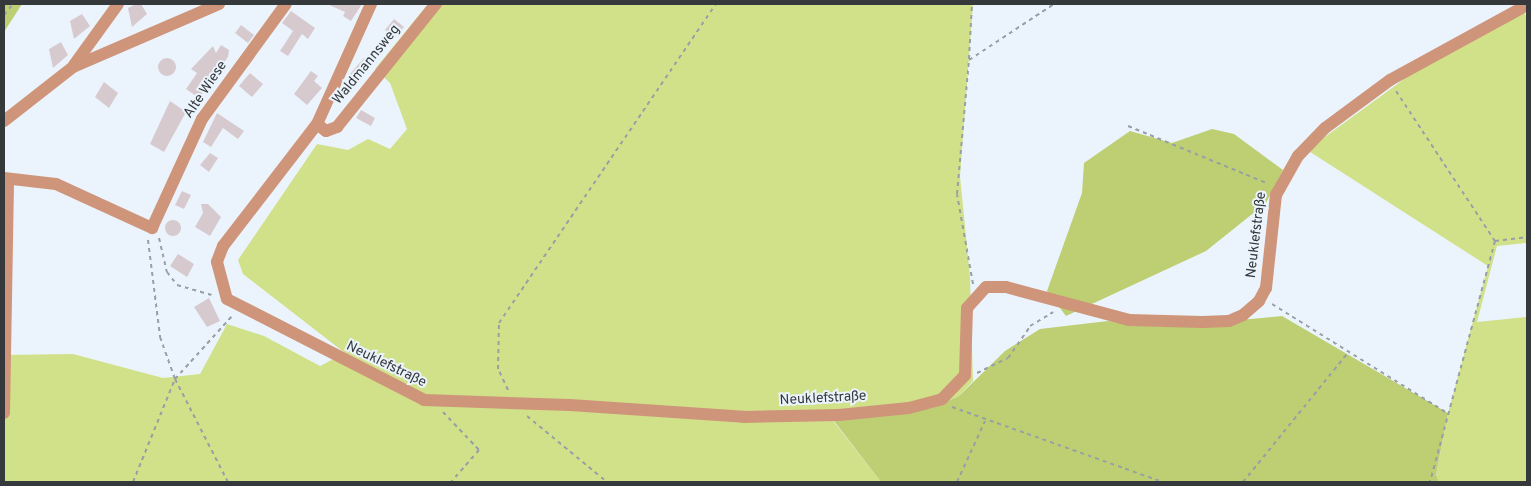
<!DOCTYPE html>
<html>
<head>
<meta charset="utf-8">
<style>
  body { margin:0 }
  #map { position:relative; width:1531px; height:486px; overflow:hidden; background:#ebf4fd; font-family:Overpass,sans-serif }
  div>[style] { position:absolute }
  .green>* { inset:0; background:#d1e189 }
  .forest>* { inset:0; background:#bdce73 }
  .building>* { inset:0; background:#d7cacf }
  .round { border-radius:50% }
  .path>* { height:2px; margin-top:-1px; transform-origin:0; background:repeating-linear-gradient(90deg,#989fa5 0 4px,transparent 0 8px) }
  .street>* { height:12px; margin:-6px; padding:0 6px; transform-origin:6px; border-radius:6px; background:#cf957a }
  span { translate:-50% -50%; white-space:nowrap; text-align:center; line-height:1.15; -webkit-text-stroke:4px #ebf4fd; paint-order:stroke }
  .street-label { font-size:14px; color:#35393c }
  .frame { position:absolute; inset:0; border:5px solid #35393c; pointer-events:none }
</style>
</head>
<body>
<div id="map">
  <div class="green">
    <i style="clip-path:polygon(428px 4px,973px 4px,960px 176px,970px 277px,973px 381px,959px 396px,932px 408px,831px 418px,881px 482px,4px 482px,4px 355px,73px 354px,163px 378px,200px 374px,227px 324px,264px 336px,320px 366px,345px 353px,243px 274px,238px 260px,317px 144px,348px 150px,368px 139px,390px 149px,407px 129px,390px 83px,375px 69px)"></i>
    <i style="clip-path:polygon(1523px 10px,1527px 18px,1527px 243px,1497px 246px,1477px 322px,1527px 317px,1527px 481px,1439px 482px,1436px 476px,1448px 413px,1488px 266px,1307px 150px,1429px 61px)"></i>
  </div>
  <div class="forest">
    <i style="clip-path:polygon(4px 4px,22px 4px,4px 32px)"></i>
    <i style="clip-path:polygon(1212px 129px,1234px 134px,1283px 170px,1266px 203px,1206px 251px,1066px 316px,1047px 291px,1082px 193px,1084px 163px,1130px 131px,1172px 143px)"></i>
    <i style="clip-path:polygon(1282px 316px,1448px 413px,1436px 475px,1439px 482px,881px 482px,831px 417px,932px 408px,959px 396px,1005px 351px,1040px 329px,1108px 321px,1166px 327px)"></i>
  </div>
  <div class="building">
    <i style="clip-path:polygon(136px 4px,141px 4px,147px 14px,132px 27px,128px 8px)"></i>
    <i style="clip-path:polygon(327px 4px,362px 4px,351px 21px,343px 16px,345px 12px)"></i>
    <i style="clip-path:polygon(291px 11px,315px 28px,308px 39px,302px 34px,288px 56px,280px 51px,293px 31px,282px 23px)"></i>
    <i style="clip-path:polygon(82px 14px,90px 26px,74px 39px,70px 21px)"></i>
    <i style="clip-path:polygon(394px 19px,404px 27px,395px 38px,385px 30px)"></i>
    <i style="clip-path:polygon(241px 25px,254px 35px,248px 43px,235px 33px)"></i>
    <i style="clip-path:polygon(61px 42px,68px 55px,53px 68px,49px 49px)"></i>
    <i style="clip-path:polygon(221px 45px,229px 50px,228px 57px,199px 98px,186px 89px,197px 73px,191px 69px,213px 46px,216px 53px)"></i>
    <i style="clip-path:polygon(364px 58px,372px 65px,359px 82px,350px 74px)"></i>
    <i class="round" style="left:158px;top:58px;width:18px;height:18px"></i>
    <i style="clip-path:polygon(311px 71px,318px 76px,314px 81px,322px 88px,307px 105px,294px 94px)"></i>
    <i style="clip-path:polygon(250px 73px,263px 84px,252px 97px,239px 86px)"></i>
    <i style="clip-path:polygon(104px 82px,118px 93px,109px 108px,95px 97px)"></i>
    <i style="clip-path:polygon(170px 101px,186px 112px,164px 152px,150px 144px)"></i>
    <i style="clip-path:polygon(361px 110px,375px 118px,371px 126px,356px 118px)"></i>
    <i style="clip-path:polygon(217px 113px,244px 131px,238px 139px,223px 128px,211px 147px,203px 142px)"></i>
    <i style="clip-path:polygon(210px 153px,218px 158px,209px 172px,200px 165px)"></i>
    <i style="clip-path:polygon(182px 191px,191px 195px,184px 209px,175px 205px)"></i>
    <i style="clip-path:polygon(201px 204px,208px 204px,221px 217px,210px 236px,195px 227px,203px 213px)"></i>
    <i class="round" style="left:165px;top:220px;width:16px;height:16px"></i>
    <i style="clip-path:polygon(178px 254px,194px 264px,187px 277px,170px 266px)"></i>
    <i style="clip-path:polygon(209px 298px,220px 321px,207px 327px,194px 307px)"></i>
  </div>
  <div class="path">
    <i style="left:4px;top:15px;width:14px;rotate:-51deg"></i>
    <i style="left:969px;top:59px;width:55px;rotate:-86.9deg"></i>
    <i style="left:1396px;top:91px;width:180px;rotate:56.6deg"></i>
    <i style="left:1495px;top:241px;width:250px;rotate:105.1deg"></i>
    <i style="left:1128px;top:126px;width:152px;rotate:22.4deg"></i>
    <i style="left:159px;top:238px;width:35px;rotate:77deg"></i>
    <i style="left:167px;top:272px;width:16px;rotate:52deg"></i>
    <i style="left:177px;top:285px;width:36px;rotate:16deg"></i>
    <i style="left:148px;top:240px;width:98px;rotate:82.9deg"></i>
    <i style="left:160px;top:337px;width:45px;rotate:70.3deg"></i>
    <i style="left:175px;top:379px;width:116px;rotate:62.8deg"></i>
    <i style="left:1495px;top:241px;width:32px;rotate:-7deg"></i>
    <i style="left:973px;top:284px;width:91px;rotate:-100.1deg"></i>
    <i style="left:957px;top:194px;width:135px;rotate:-84.9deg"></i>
    <i style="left:969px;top:60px;width:102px;rotate:-33.4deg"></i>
    <i style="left:1272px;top:304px;width:208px;rotate:31.9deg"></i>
    <i style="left:977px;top:373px;width:34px;rotate:-26deg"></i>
    <i style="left:1008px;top:358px;width:39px;rotate:-55deg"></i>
    <i style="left:1030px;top:326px;width:27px;rotate:-31deg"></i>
    <i style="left:508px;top:390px;width:23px;rotate:-115deg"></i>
    <i style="left:498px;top:369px;width:46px;rotate:-88.8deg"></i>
    <i style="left:499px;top:323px;width:386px;rotate:-55.8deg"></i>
    <i style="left:952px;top:407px;width:224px;rotate:19.6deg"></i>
    <i style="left:443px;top:412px;width:52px;rotate:46.5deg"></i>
    <i style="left:479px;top:450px;width:43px;rotate:131.2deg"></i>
    <i style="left:527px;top:416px;width:104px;rotate:39.5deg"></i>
    <i style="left:133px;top:482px;width:111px;rotate:-67.8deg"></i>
    <i style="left:175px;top:379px;width:86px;rotate:-47.8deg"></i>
    <i style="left:957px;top:482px;width:67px;rotate:-65.3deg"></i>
    <i style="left:1243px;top:482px;width:166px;rotate:-50.9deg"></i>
  </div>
  <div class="street">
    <i style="left:371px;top:4px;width:132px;rotate:114.2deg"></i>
    <i style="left:317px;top:124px;width:154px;rotate:127.6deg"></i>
    <i style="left:223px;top:246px;width:17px;rotate:111deg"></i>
    <i style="left:217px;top:262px;width:38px;rotate:75deg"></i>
    <i style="left:227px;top:299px;width:221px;rotate:27.1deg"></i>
    <i style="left:424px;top:400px;width:146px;rotate:2deg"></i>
    <i style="left:570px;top:405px;width:174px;rotate:3.9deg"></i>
    <i style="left:744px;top:417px;width:95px;rotate:-1.2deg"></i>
    <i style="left:839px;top:415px;width:70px;rotate:-5.7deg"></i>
    <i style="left:909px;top:408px;width:34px;rotate:-15deg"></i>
    <i style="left:942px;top:399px;width:33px;rotate:-46deg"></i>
    <i style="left:965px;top:375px;width:67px;rotate:-88.3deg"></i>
    <i style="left:967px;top:308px;width:28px;rotate:-48deg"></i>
    <i style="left:986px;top:287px;width:20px"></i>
    <i style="left:1006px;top:287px;width:127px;rotate:15deg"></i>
    <i style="left:1129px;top:320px;width:73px;rotate:1.6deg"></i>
    <i style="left:1202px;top:322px;width:27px;rotate:-2deg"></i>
    <i style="left:1229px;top:321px;width:15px;rotate:-23deg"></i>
    <i style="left:1243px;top:315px;width:21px;rotate:-41deg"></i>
    <i style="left:1259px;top:301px;width:15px;rotate:-62deg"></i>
    <i style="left:1266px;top:288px;width:94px;rotate:-83.9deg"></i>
    <i style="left:1276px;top:195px;width:45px;rotate:-60.6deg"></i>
    <i style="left:1298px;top:156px;width:39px;rotate:-46deg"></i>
    <i style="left:1325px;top:128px;width:81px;rotate:-36.4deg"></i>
    <i style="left:1390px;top:80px;width:156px;rotate:-28.7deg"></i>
    <i style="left:74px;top:65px;width:75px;rotate:-54.2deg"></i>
    <i style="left:4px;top:121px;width:88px;rotate:-38deg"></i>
    <i style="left:73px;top:67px;width:159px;rotate:-23.3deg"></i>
    <i style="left:317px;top:124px;width:11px;rotate:38deg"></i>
    <i style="left:326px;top:131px;width:12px;rotate:-20deg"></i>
    <i style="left:337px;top:127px;width:158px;rotate:-51.2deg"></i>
    <i style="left:4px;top:178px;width:52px;rotate:6.6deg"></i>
    <i style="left:56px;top:184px;width:106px;rotate:24.6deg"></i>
    <i style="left:152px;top:228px;width:120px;rotate:-65.4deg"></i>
    <i style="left:202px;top:119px;width:142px;rotate:-53.9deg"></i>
    <i style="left:4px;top:413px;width:234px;rotate:-89deg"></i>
  </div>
  <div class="street-label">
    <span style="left:367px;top:65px;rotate:-51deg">Waldmannsweg</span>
    <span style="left:206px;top:90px;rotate:-56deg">Alte Wiese</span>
    <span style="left:1257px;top:235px;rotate:-83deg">Neuklefstraße</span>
    <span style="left:386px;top:365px;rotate:26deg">Neuklefstraße</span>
    <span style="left:823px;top:399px;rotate:-3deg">Neuklefstraße</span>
  </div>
  <div class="frame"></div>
</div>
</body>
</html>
